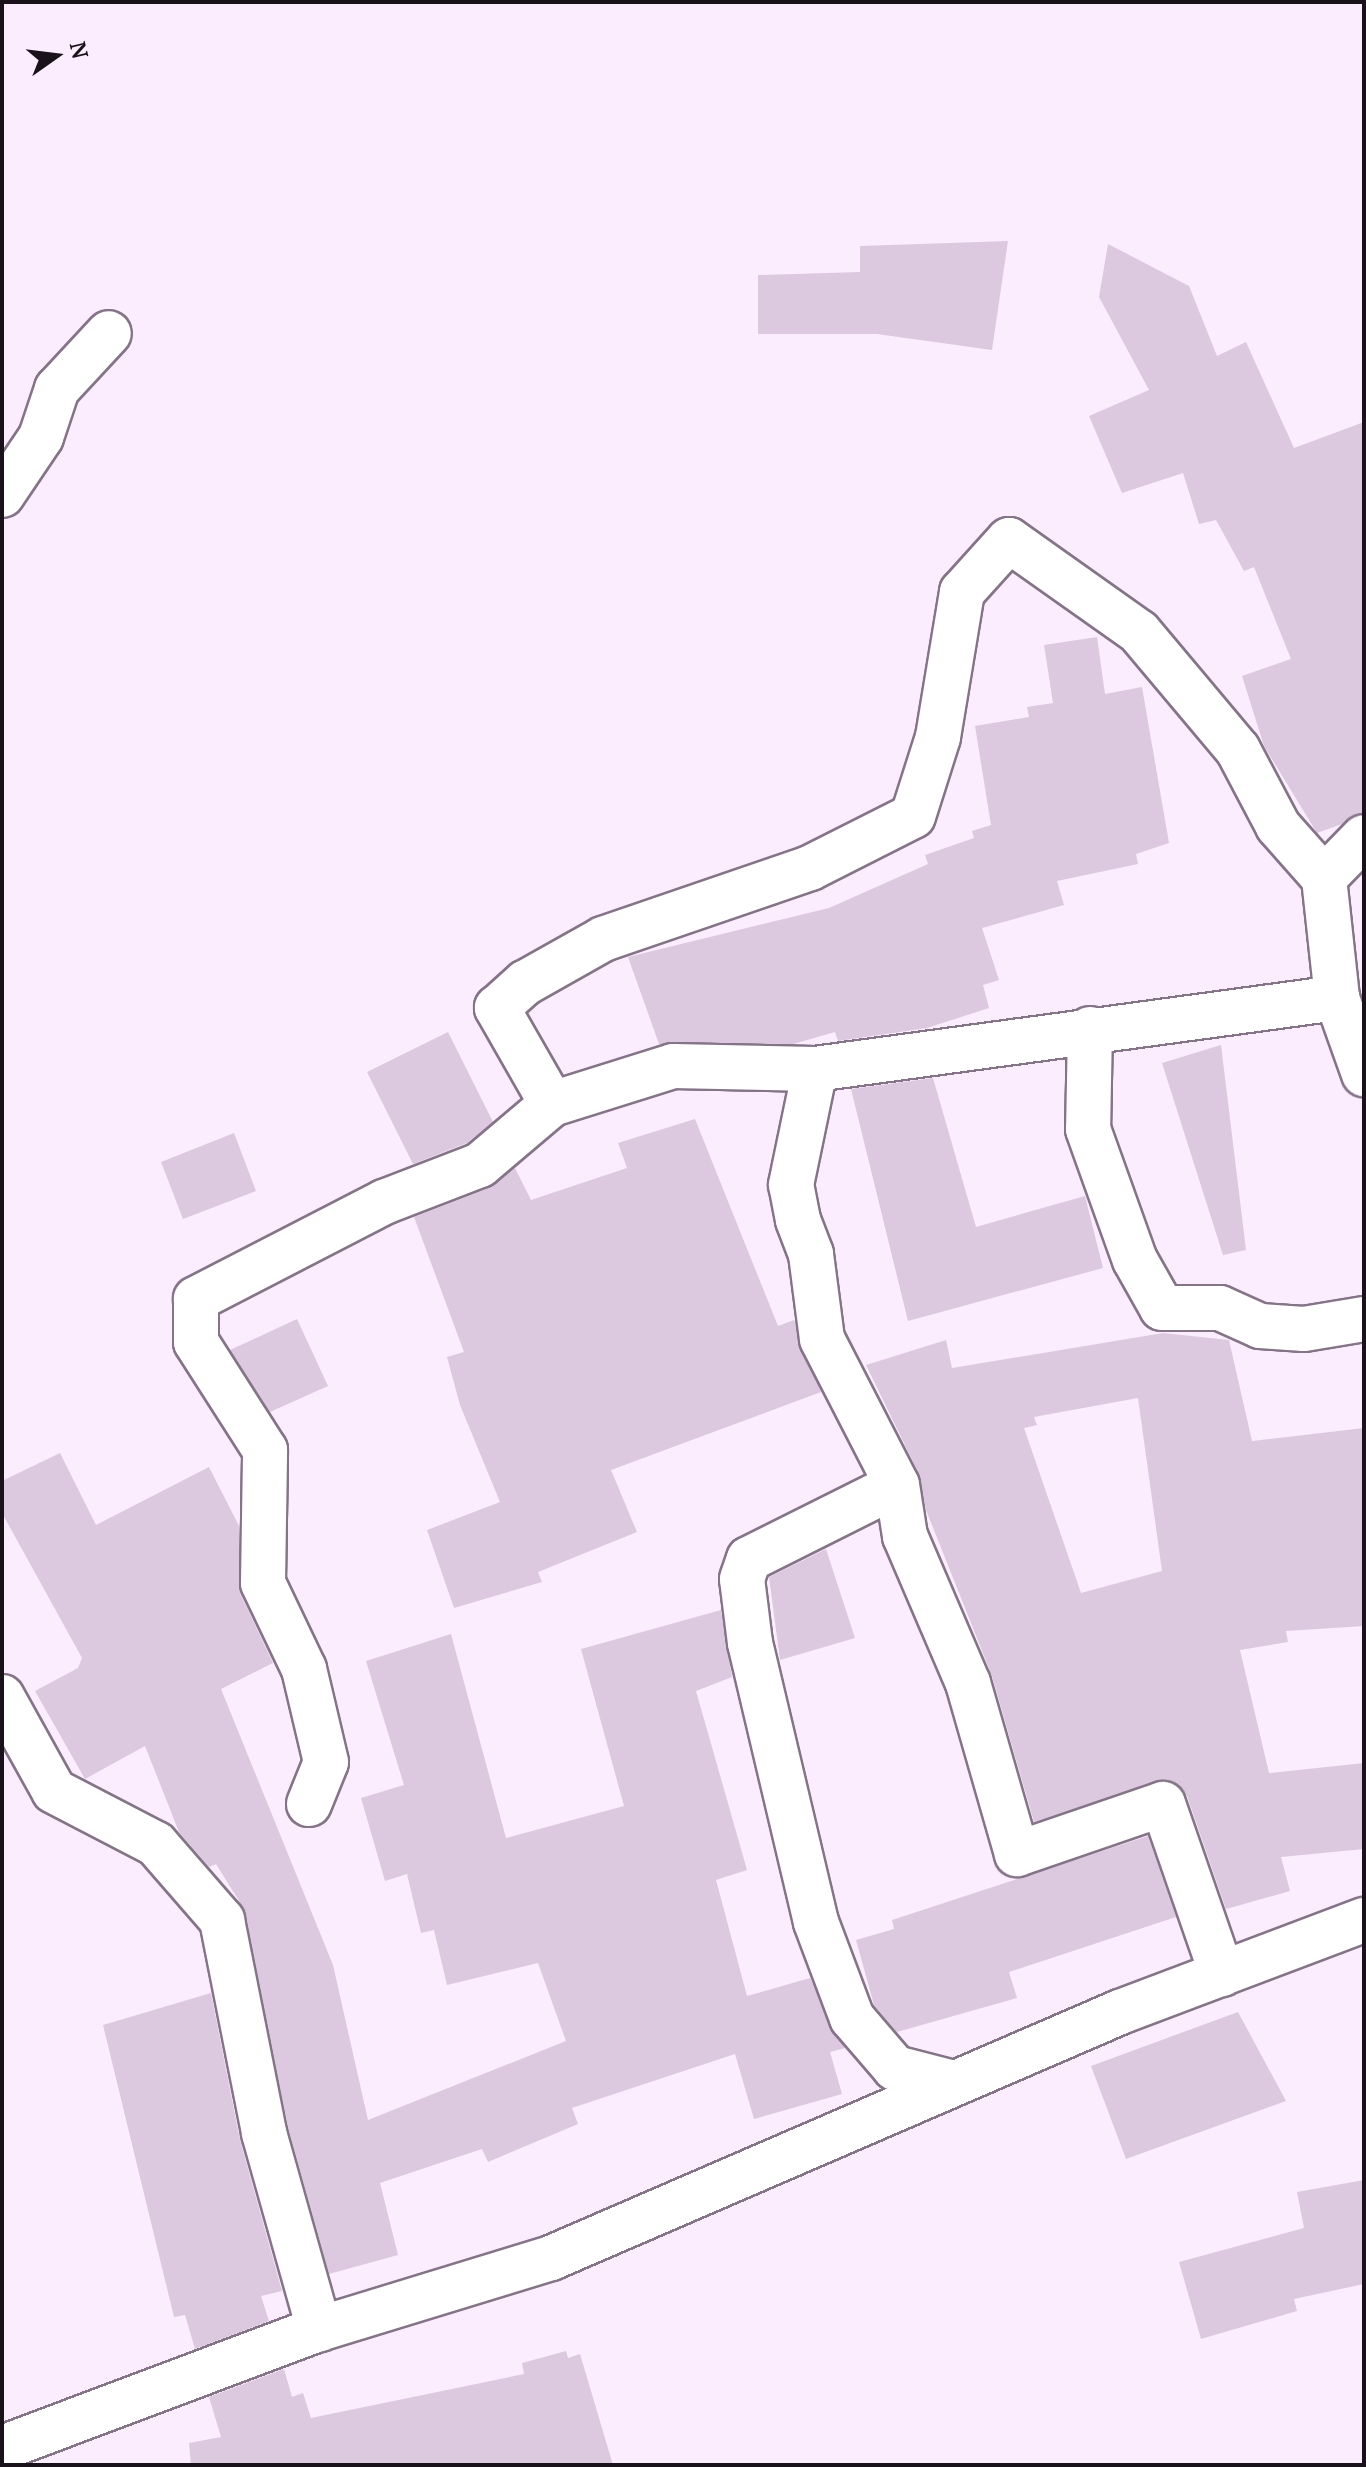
<!DOCTYPE html>
<html>
<head>
<meta charset="utf-8">
<style>
  body { margin:0 }
  #map { position:relative; width:1366px; height:2467px; overflow:hidden; background:#fbecfe; font-family:"PT Serif",serif }
  div>[style] { position:absolute }
  .building>* { inset:0; background:#dcc9e0 }
  .roads { filter:drop-shadow(2px 0 #857488) drop-shadow(-2px 0 #857488) drop-shadow(0 2px #857488) drop-shadow(0 -2px #857488) }
  .street>* { height:44px; margin:-22px; padding:0 22px; transform-origin:22px; border-radius:22px; background:#fff }
  span { translate:-50% -50%; white-space:nowrap; text-align:center; line-height:1.15; -webkit-text-stroke:7px #fbecfe; paint-order:stroke }
  .frame { position:absolute; inset:0; border:4px solid #19121a; pointer-events:none }
  .north { position:absolute; left:16px; top:16px; width:80px; height:80px; -webkit-text-stroke:6px #fbecfe; paint-order:stroke; rotate:76deg; font-size:22px; font-weight:700; line-height:32px; text-align:center; color:#19121a }
  .north::after { content:''; display:block; margin:auto; width:28px; height:36px; background:#19121a; clip-path:polygon(50% 0,100% 100%,50% 72%,0 100%) }
</style>
</head>
<body>
<div id="map">
  <div class="building">
    <i style="clip-path:polygon(1008px 241px,992px 350px,877px 334px,758px 334px,758px 275px,860px 272px,860px 246px)"></i>
    <i style="clip-path:polygon(1108px 244px,1189px 286px,1217px 356px,1246px 342px,1294px 448px,1364px 422px,1364px 813px,1342px 824px,1317px 833px,1264px 746px,1242px 676px,1291px 659px,1254px 567px,1244px 571px,1216px 520px,1199px 524px,1183px 473px,1122px 493px,1089px 416px,1149px 390px,1099px 297px)"></i>
    <i style="clip-path:polygon(1097px 637px,1105px 694px,1142px 687px,1169px 843px,1136px 854px,1138px 864px,1057px 881px,1064px 905px,982px 928px,999px 980px,983px 985px,989px 1008px,927px 1028px,838px 1041px,835px 1032px,793px 1044px,659px 1044px,628px 957px,829px 908px,928px 864px,925px 855px,974px 838px,972px 831px,991px 825px,975px 726px,1029px 717px,1027px 707px,1053px 703px,1044px 645px)"></i>
    <i style="clip-path:polygon(448px 1032px,493px 1122px,467px 1143px,413px 1164px,367px 1072px)"></i>
    <i style="clip-path:polygon(1221px 1045px,1246px 1250px,1223px 1255px,1162px 1063px)"></i>
    <i style="clip-path:polygon(933px 1078px,976px 1227px,1085px 1196px,1103px 1268px,908px 1321px,851px 1089px)"></i>
    <i style="clip-path:polygon(695px 1119px,778px 1326px,794px 1320px,821px 1392px,611px 1470px,637px 1532px,538px 1572px,542px 1582px,454px 1608px,427px 1530px,500px 1502px,460px 1405px,447px 1357px,464px 1352px,414px 1217px,489px 1188px,515px 1168px,531px 1200px,627px 1168px,618px 1143px)"></i>
    <i style="clip-path:polygon(234px 1133px,256px 1191px,183px 1219px,161px 1162px)"></i>
    <i style="clip-path:polygon(297px 1319px,328px 1386px,270px 1412px,230px 1350px)"></i>
    <i style="clip-path:polygon(evenodd,1163px 1333px,1229px 1340px,1252px 1441px,1364px 1428px,1364px 1626px,1286px 1631px,1288px 1642px,1240px 1650px,1269px 1773px,1364px 1763px,1364px 1849px,1281px 1857px,1290px 1891px,1226px 1909px,1187px 1796px,1169px 1780px,1034px 1822px,992px 1676px,926px 1510px,919px 1474px,866px 1365px,946px 1340px,952px 1368px,1163px 1333px,1138px 1398px,1162px 1571px,1081px 1593px,1024px 1428px,1037px 1425px,1034px 1417px,1138px 1398px)"></i>
    <i style="clip-path:polygon(60px 1453px,96px 1525px,209px 1467px,239px 1526px,240px 1593px,273px 1663px,221px 1689px,333px 1965px,368px 2120px,566px 2041px,538px 1963px,447px 1985px,434px 1930px,421px 1933px,407px 1874px,385px 1881px,361px 1798px,404px 1785px,366px 1661px,451px 1634px,506px 1838px,624px 1806px,581px 1649px,721px 1610px,732px 1677px,696px 1691px,747px 1870px,716px 1880px,747px 1996px,810px 1978px,845px 2048px,830px 2052px,842px 2094px,754px 2119px,735px 2054px,572px 2108px,578px 2124px,488px 2162px,482px 2149px,380px 2183px,398px 2255px,329px 2274px,288px 2127px,241px 1904px,216px 1864px,209px 1867px,179px 1832px,145px 1746px,85px 1779px,35px 1691px,78px 1668px,82px 1658px,2px 1513px,2px 1481px)"></i>
    <i style="clip-path:polygon(826px 1549px,855px 1638px,780px 1660px,769px 1577px)"></i>
    <i style="clip-path:polygon(1148px 1836px,1176px 1917px,1009px 1972px,1017px 1998px,897px 2032px,874px 2005px,856px 1940px,894px 1929px,892px 1920px)"></i>
    <i style="clip-path:polygon(211px 1993px,240px 2140px,282px 2291px,261px 2296px,269px 2321px,195px 2349px,185px 2315px,174px 2317px,103px 2025px)"></i>
    <i style="clip-path:polygon(1238px 2012px,1286px 2101px,1126px 2159px,1091px 2066px)"></i>
    <i style="clip-path:polygon(1364px 2180px,1364px 2284px,1294px 2299px,1297px 2311px,1201px 2339px,1179px 2262px,1304px 2228px,1297px 2192px)"></i>
    <i style="clip-path:polygon(566px 2351px,568px 2358px,580px 2354px,613px 2465px,191px 2465px,189px 2443px,221px 2437px,209px 2397px,284px 2369px,292px 2397px,303px 2393px,311px 2418px,524px 2374px,522px 2363px)"></i>
  </div>
  <div class="roads">
    <div class="street">
      <i style="left:2px;top:495px;width:70px;rotate:-56.1deg"></i>
      <i style="left:41px;top:437px;width:51px;rotate:-71.6deg"></i>
      <i style="left:57px;top:389px;width:76px;rotate:-47.1deg"></i>
      <i style="left:1324px;top:878px;width:57px;rotate:-45.7deg"></i>
      <i style="left:1090px;top:1029px;width:100px;rotate:91.1deg"></i>
      <i style="left:1088px;top:1129px;width:139px;rotate:70.3deg"></i>
      <i style="left:1135px;top:1260px;width:55px;rotate:60.6deg"></i>
      <i style="left:1162px;top:1308px;width:58px"></i>
      <i style="left:1220px;top:1308px;width:44px;rotate:24.2deg"></i>
      <i style="left:1260px;top:1326px;width:44px;rotate:3.9deg"></i>
      <i style="left:1304px;top:1329px;width:61px;rotate:-9.5deg"></i>
      <i style="left:552px;top:1104px;width:111px;rotate:-119.8deg"></i>
      <i style="left:497px;top:1008px;width:38px;rotate:-42deg"></i>
      <i style="left:525px;top:983px;width:90px;rotate:-29.4deg"></i>
      <i style="left:603px;top:939px;width:219px;rotate:-18.9deg"></i>
      <i style="left:810px;top:868px;width:115px;rotate:-26.8deg"></i>
      <i style="left:913px;top:816px;width:83px;rotate:-72.4deg"></i>
      <i style="left:938px;top:737px;width:147px;rotate:-80.6deg"></i>
      <i style="left:962px;top:592px;width:70px;rotate:-47.9deg"></i>
      <i style="left:1009px;top:540px;width:159px;rotate:35.3deg"></i>
      <i style="left:1139px;top:632px;width:154px;rotate:50deg"></i>
      <i style="left:1238px;top:750px;width:86px;rotate:62.2deg"></i>
      <i style="left:1278px;top:826px;width:69px;rotate:48.5deg"></i>
      <i style="left:1324px;top:878px;width:121px;rotate:83.8deg"></i>
      <i style="left:1337px;top:998px;width:81px;rotate:70.4deg"></i>
      <i style="left:897px;top:1485px;width:52px;rotate:81.1deg"></i>
      <i style="left:905px;top:1536px;width:160px;rotate:66.8deg"></i>
      <i style="left:968px;top:1683px;width:178px;rotate:74deg"></i>
      <i style="left:1017px;top:1854px;width:154px;rotate:-18.9deg"></i>
      <i style="left:1163px;top:1804px;width:180px;rotate:70.9deg"></i>
      <i style="left:2px;top:1697px;width:107px;rotate:61deg"></i>
      <i style="left:54px;top:1791px;width:115px;rotate:27.5deg"></i>
      <i style="left:156px;top:1844px;width:101px;rotate:49deg"></i>
      <i style="left:222px;top:1920px;width:217px;rotate:78.8deg"></i>
      <i style="left:264px;top:2133px;width:204px;rotate:74.3deg"></i>
      <i style="left:309px;top:1804px;width:45px;rotate:-68deg"></i>
      <i style="left:326px;top:1762px;width:96px;rotate:-103.3deg"></i>
      <i style="left:304px;top:1669px;width:95px;rotate:-115.5deg"></i>
      <i style="left:263px;top:1583px;width:133px;rotate:-89.1deg"></i>
      <i style="left:265px;top:1450px;width:128px;rotate:-122.6deg"></i>
      <i style="left:196px;top:1342px;width:43px;rotate:-90deg"></i>
      <i style="left:196px;top:1299px;width:212px;rotate:-27.3deg"></i>
      <i style="left:384px;top:1202px;width:103px;rotate:-21.1deg"></i>
      <i style="left:480px;top:1165px;width:94px;rotate:-40.3deg"></i>
      <i style="left:552px;top:1104px;width:127px;rotate:-17.4deg"></i>
      <i style="left:673px;top:1066px;width:142px;rotate:1.2deg"></i>
      <i style="left:950px;top:2082px;width:57px;rotate:-165.7deg"></i>
      <i style="left:895px;top:2068px;width:66px;rotate:-130.7deg"></i>
      <i style="left:852px;top:2018px;width:103px;rotate:-110.6deg"></i>
      <i style="left:816px;top:1922px;width:287px;rotate:-103.3deg"></i>
      <i style="left:750px;top:1643px;width:64px;rotate:-97.1deg"></i>
      <i style="left:742px;top:1579px;width:21px;rotate:-71deg"></i>
      <i style="left:749px;top:1559px;width:165px;rotate:-26.6deg"></i>
      <i style="left:897px;top:1485px;width:164px;rotate:-117.2deg"></i>
      <i style="left:822px;top:1339px;width:86px;rotate:-97.4deg"></i>
      <i style="left:811px;top:1254px;width:36px;rotate:-111deg"></i>
      <i style="left:798px;top:1220px;width:36px;rotate:-101deg"></i>
      <i style="left:791px;top:1185px;width:118px;rotate:-78.3deg"></i>
      <i style="left:815px;top:1069px;width:527px;rotate:-7.75deg"></i>
      <i style="left:2px;top:2448px;width:339px;rotate:-20.6deg"></i>
      <i style="left:319px;top:2329px;width:243px;rotate:-17deg"></i>
      <i style="left:551px;top:2258px;width:620px;rotate:-23.38deg"></i>
      <i style="left:1120px;top:2012px;width:261px;rotate:-20.7deg"></i>
    </div>
  </div>
  <div class="frame"></div>
  <div class="north">N</div>
</div>
</body>
</html>
